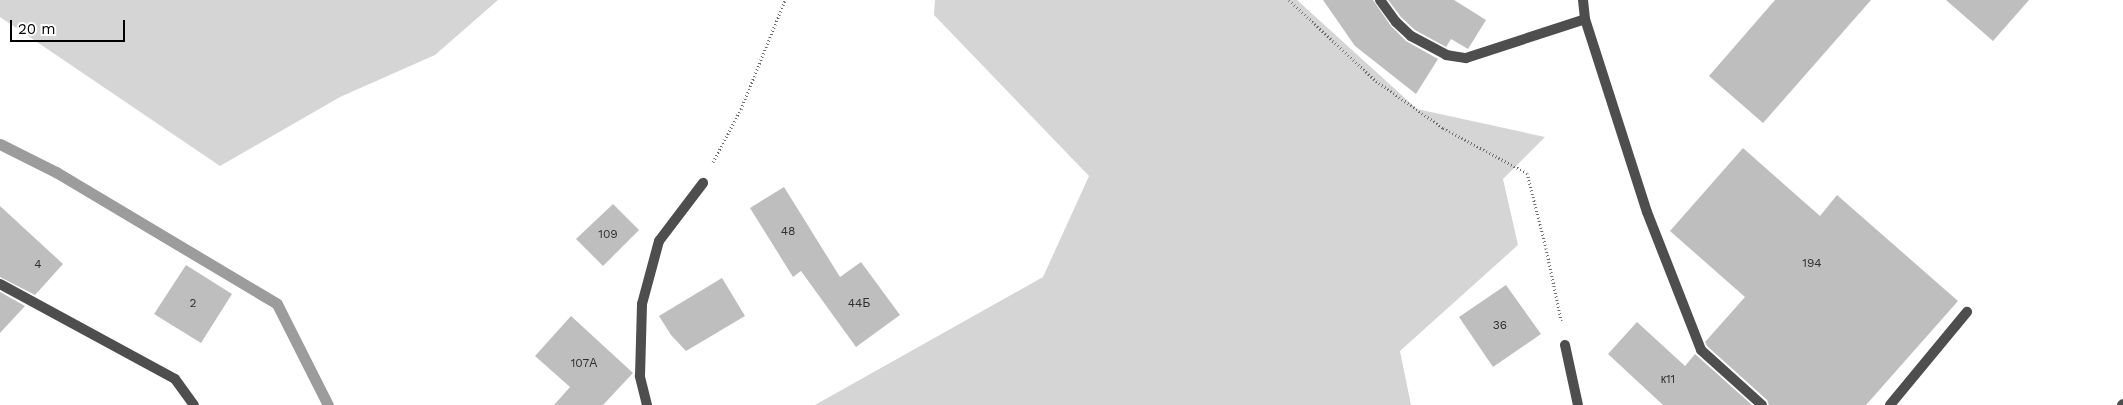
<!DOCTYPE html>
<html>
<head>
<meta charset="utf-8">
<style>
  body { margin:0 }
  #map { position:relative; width:2123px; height:405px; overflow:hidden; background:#fff; font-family:"Work Sans",sans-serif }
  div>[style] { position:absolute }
  .green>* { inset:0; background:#d5d5d5 }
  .stream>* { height:11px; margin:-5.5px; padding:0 5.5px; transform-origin:5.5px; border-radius:5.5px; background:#9c9c9c }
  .building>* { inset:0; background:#bebebe }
  .path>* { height:3px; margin-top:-1.5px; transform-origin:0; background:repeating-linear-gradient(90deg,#707070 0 1px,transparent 0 3.5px) }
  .service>* { height:10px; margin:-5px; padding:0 5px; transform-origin:5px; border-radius:5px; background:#4e4e4e }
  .minor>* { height:10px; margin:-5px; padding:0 5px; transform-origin:5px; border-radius:5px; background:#4e4e4e }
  span { translate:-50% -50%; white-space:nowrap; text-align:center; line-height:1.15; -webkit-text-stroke:4px #fff; paint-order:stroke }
  .number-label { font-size:12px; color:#303030 }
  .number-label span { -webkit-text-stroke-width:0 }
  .scale { position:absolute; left:10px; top:20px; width:115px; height:22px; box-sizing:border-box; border:2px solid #000; border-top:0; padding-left:6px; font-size:15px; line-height:18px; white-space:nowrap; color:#000; -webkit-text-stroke:4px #fff; paint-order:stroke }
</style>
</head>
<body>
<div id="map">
  <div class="green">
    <i style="clip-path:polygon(0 0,498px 0,435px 55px,340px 97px,220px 166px,0 17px)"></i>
    <i style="clip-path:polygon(935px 0,1297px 0,1417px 109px,1545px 137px,1503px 179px,1518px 245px,1400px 351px,1411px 405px,815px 405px,1043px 277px,1089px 176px,934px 15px)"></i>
  </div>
  <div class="stream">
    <i style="left:0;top:144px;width:63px;rotate:26.6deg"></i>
    <i style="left:56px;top:172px;width:257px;rotate:30.8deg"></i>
    <i style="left:277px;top:304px;width:113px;rotate:63.2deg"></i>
  </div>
  <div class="building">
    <i style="clip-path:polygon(1323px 0,1373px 0,1391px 26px,1406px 41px,1438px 59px,1416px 94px,1355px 46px)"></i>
    <i style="clip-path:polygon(1388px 0,1454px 0,1486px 20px,1468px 49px,1451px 39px,1446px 47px,1415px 30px,1401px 17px)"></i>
    <i style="clip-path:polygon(1775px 0,1871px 0,1763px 123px,1709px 76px)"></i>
    <i style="clip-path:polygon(1946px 0,2029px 0,1993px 41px)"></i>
    <i style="clip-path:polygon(1743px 148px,1820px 216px,1837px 195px,1958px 301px,1866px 405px,1769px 405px,1767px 400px,1707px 346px,1705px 342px,1745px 297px,1670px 231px)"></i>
    <i style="clip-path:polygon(784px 187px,840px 277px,861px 262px,900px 315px,856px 347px,801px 271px,793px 277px,750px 208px)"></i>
    <i style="clip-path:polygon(613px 204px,639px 230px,603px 266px,576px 239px)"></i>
    <i style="clip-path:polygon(0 206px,63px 264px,35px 295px,0 277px)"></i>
    <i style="clip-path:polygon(186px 265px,232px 294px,201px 343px,154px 314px)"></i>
    <i style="clip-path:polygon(722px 278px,745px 316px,686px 351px,671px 335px,659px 316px)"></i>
    <i style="clip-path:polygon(1506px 285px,1541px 334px,1493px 367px,1459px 317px)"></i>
    <i style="clip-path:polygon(0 292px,25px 306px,0 333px)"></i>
    <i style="clip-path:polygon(571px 316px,633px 373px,603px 405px,554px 405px,570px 387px,535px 356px)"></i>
    <i style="clip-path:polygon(1637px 322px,1685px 366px,1695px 354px,1752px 405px,1663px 405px,1608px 354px)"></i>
  </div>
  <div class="path">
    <i style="left:1289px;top:0;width:119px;rotate:43deg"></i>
    <i style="left:1376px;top:81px;width:82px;rotate:35deg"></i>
    <i style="left:1443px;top:128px;width:95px;rotate:28.2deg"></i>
    <i style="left:1527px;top:173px;width:77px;rotate:75.8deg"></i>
    <i style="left:1546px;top:248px;width:74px;rotate:78.2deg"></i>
    <i style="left:713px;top:162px;width:60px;rotate:-62.2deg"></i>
    <i style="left:741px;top:109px;width:118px;rotate:-68deg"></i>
  </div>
  <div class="service">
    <i style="left:1380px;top:0;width:27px;rotate:54deg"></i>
    <i style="left:1396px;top:22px;width:21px;rotate:43deg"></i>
    <i style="left:1411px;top:36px;width:40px;rotate:28deg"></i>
    <i style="left:1446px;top:55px;width:20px;rotate:9deg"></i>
    <i style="left:1466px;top:58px;width:125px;rotate:-18.1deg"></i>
    <i style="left:1583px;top:0;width:19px;rotate:84deg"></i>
    <i style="left:1585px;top:19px;width:203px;rotate:72.2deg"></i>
    <i style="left:1647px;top:212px;width:148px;rotate:68.6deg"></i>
    <i style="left:1701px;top:350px;width:82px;rotate:42deg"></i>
    <i style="left:1890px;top:405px;width:121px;rotate:-50.4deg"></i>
  </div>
  <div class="minor">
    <i style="left:0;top:284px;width:199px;rotate:28.5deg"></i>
    <i style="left:175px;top:379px;width:32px;rotate:54deg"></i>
    <i style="left:1565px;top:345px;width:61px;rotate:77.8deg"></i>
    <i style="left:647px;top:405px;width:30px;rotate:-104deg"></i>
    <i style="left:640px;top:376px;width:72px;rotate:-88.4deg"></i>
    <i style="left:642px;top:304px;width:65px;rotate:-74.9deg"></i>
    <i style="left:659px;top:241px;width:73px;rotate:-52.8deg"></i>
    <i style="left:2122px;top:405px;width:1px;rotate:-45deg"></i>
  </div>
  <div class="number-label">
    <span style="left:788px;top:232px">48</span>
    <span style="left:608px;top:235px">109</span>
    <span style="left:1812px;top:264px">194</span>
    <span style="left:38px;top:265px">4</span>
    <span style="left:193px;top:304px">2</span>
    <span style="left:859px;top:304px">44Б</span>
    <span style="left:1500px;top:326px">36</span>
    <span style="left:584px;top:364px">107А</span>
    <span style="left:1668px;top:380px">к11</span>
  </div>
  <div class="scale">20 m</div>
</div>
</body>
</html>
